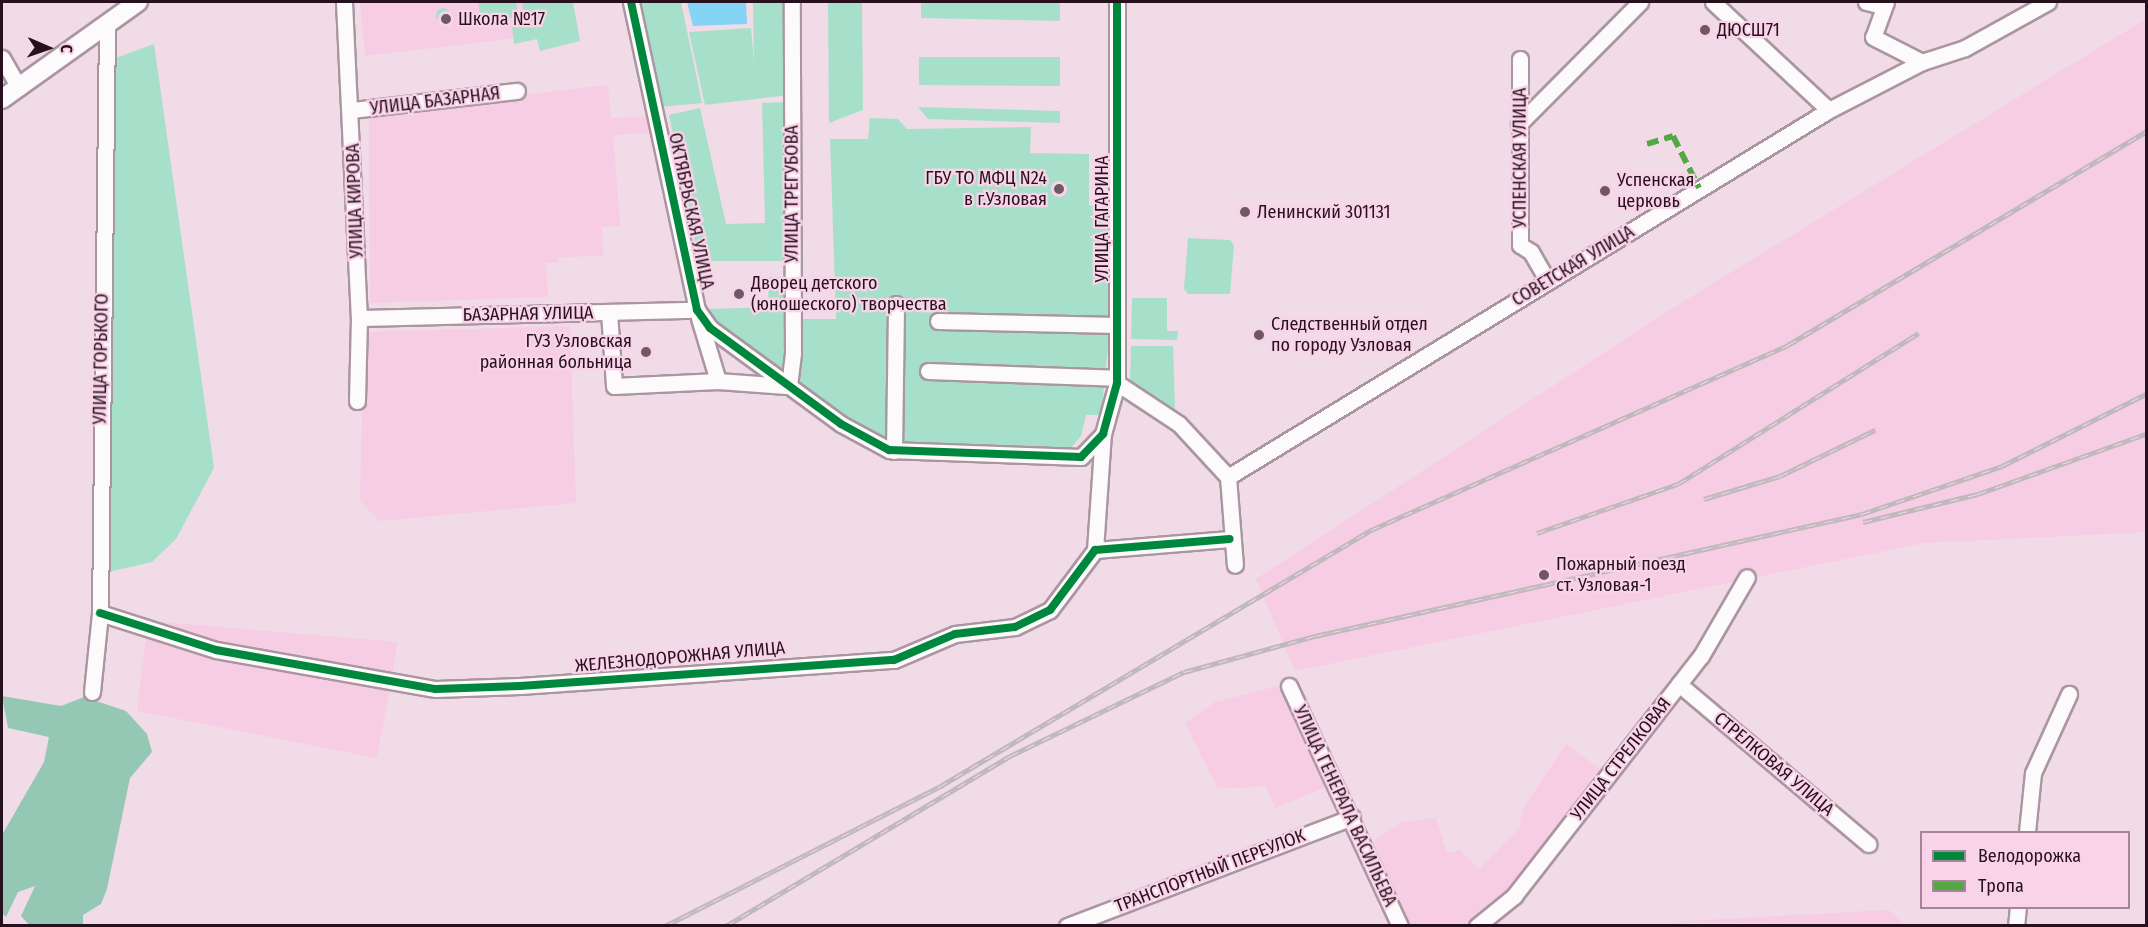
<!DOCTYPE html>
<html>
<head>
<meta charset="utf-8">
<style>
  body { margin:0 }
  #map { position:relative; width:2148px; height:927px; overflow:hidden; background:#f1dbe6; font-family:"Fira Sans Condensed",sans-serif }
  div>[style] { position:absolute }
  .built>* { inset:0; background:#f6cde3 }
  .green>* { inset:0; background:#a7e0ca }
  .round { border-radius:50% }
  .forest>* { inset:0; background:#94c8b5 }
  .water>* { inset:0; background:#85d4f5 }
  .roads { filter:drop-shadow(2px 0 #aa96a1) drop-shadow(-2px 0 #aa96a1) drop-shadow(0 2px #aa96a1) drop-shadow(0 -2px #aa96a1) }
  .minor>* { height:15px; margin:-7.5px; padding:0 7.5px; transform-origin:7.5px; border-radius:7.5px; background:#fdfafb }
  .major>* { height:18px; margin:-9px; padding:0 9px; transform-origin:9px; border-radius:9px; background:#fdfafb }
  .rail>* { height:5px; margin-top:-2.5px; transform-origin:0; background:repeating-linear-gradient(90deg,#f9d3e7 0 9px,#c0b9bc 0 18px); box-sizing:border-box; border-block:2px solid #c0b9bc }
  .quiet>* { height:6px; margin-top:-3px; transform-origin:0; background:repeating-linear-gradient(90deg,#53a843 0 12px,transparent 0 18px) }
  .cycleway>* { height:8px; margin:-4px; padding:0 4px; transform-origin:4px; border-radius:4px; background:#00873e }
  .dots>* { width:16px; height:16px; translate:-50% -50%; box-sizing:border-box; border:3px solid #f9d3e7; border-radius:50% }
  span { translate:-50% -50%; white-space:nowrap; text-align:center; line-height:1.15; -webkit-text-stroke:4.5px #f9d3e7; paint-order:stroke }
  .poi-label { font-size:18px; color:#27111e }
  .left { translate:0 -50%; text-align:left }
  .right { translate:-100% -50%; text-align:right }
  .street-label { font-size:18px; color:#27111e }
  .frame { position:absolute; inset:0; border:3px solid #27111e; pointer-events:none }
  .legend { position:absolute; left:1920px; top:831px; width:210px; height:78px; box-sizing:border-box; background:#f9d3e7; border:2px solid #a58597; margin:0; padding:8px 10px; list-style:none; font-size:18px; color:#27111e }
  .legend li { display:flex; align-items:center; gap:12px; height:30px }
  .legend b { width:30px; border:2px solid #a58597 }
  .north { position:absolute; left:18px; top:18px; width:60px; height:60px; -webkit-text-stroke:4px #f9d3e7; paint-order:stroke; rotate:92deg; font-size:16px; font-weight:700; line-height:24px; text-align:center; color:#27111e }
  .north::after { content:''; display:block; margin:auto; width:21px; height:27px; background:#27111e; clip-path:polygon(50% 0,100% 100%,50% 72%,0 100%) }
</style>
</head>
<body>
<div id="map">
  <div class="built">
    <i style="clip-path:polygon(360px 2px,527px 2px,532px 36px,365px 56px)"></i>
    <i style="clip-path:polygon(2146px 19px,2146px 532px,1924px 543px,1295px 671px,1256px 579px,1676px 306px)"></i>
    <i style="clip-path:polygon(608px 85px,611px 118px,652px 116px,655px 132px,613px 135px,620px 226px,602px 227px,603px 256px,558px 257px,558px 262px,546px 263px,548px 297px,370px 303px,369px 113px)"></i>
    <i style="clip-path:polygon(570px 326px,576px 503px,379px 521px,360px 501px,364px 332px)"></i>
    <i style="clip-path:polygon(148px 621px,398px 642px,377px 758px,137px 711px)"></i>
    <i style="clip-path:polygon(1278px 686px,1329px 786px,1275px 808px,1266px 786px,1218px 789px,1185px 723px,1215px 702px)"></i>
    <i style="clip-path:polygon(1566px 744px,1607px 774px,1520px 880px,1465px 925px,1404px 925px,1374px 841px,1402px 822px,1436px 818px,1447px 853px,1460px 850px,1479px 869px,1520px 827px,1522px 810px)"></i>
    <i style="clip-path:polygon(1889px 910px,1904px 925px,1667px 922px)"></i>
  </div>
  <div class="green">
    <i style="clip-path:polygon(478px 2px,516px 2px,519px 17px,482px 23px)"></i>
    <i style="clip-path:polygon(522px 2px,573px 2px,580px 41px,540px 51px,537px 39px,514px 44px,512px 26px,526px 24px)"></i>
    <i style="clip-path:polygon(639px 2px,681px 2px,702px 103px,660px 107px)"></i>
    <i style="clip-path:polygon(753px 2px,789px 2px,789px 95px,705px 105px,689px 32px,751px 28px,754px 62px)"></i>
    <i style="clip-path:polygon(828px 2px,862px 2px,863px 110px,829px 123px)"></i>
    <i style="clip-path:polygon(921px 2px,1060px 2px,1060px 21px,921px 18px)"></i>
    <i class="round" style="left:436px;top:8px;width:14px;height:14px"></i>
    <i style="clip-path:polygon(154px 44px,214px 468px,176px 539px,152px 562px,104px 573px,116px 58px)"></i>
    <i style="clip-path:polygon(919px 57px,1060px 57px,1060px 86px,919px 85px)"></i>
    <i style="clip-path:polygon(787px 102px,790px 261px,699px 261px,669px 115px,700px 108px,726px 224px,765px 223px,762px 103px)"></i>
    <i style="clip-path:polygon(918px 107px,1060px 111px,1060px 123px,928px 119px)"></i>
    <i style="clip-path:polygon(870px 118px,898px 119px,907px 129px,1031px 127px,1030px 153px,1089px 154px,1089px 205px,1111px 212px,1111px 318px,1101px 415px,1086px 415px,1081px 436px,1070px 449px,901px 447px,868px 433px,795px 380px,797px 319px,836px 319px,830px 139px,868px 139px)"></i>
    <i style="clip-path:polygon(1188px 238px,1230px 240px,1234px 245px,1230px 294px,1188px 294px,1184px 289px)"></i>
    <i style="clip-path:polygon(769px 277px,791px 277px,789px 380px,714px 322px,709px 309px,768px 307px)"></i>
    <i style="clip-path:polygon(1132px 298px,1167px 298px,1167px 331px,1178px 331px,1177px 340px,1131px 339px)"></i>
    <i style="clip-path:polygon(1131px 346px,1173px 346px,1175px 409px,1130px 381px)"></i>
  </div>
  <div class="forest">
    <i style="clip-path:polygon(2px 696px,61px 706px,84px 697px,126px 711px,147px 734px,152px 752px,130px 778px,107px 889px,101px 904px,83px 915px,83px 925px,29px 925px,21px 916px,35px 886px,18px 892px,6px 917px,2px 913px,2px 835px,44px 762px,49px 737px,8px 728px)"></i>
  </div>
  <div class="water">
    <i style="clip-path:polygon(687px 2px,746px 2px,747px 24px,693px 26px)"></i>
  </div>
  <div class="roads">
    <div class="minor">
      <i style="left:344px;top:2px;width:316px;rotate:87.3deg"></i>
      <i style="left:359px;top:318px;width:83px;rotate:91.4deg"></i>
      <i style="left:631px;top:2px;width:315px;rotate:77.9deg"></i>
      <i style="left:697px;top:310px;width:22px;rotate:54deg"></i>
      <i style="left:710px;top:328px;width:162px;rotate:36.2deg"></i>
      <i style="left:841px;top:424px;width:55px;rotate:28.4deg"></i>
      <i style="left:889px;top:450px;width:192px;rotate:2.1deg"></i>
      <i style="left:1081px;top:457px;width:32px;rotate:-46deg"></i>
      <i style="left:1103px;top:434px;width:53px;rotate:-74.6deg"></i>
      <i style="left:1117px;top:383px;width:381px;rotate:-90deg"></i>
      <i style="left:1713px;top:2px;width:158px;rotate:43deg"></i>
      <i style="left:1866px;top:2px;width:17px;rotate:13deg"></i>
      <i style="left:1886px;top:2px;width:37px;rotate:110deg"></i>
      <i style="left:1873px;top:37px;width:55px;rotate:27deg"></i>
      <i style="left:2px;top:58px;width:34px;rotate:60deg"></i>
      <i style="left:1520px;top:59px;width:186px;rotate:90deg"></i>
      <i style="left:1520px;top:245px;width:13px;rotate:32deg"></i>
      <i style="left:1531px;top:252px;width:34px;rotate:60deg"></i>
      <i style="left:352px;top:110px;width:166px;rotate:-6.6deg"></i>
      <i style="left:1519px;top:124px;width:172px;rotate:-45.2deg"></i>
      <i style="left:609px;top:312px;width:74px;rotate:86.1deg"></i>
      <i style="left:614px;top:386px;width:104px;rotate:-2.8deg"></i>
      <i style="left:718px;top:381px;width:68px;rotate:4.2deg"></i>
      <i style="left:359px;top:318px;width:338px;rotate:-1.4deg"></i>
      <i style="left:699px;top:318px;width:66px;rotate:73.2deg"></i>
      <i style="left:938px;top:321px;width:178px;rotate:1.3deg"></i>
      <i style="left:928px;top:371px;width:187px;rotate:2.1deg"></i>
      <i style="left:1117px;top:383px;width:74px;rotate:33.5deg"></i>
      <i style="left:1179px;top:424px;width:72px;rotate:47.2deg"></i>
      <i style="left:1228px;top:477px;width:88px;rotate:85.5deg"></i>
      <i style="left:789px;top:386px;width:34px;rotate:-83deg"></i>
      <i style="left:793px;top:352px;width:350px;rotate:-90.2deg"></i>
      <i style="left:894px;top:451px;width:147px;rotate:-89.2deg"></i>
      <i style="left:1228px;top:477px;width:704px;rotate:-31.41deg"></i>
      <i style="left:1829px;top:110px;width:105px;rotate:-27.3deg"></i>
      <i style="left:1922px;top:62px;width:45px;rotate:-18deg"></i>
      <i style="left:1965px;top:48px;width:95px;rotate:-29deg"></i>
      <i style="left:1095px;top:550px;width:116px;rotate:-86.1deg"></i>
      <i style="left:100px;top:613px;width:122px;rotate:17.7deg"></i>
      <i style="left:216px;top:650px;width:223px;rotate:10.1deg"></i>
      <i style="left:436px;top:689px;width:84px;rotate:-2deg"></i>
      <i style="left:520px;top:686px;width:375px;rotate:-4deg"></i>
      <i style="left:894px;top:660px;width:66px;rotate:-23.1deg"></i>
      <i style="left:955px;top:634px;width:60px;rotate:-6.7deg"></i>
      <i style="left:1015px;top:627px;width:39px;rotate:-26deg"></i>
      <i style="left:1050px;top:610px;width:75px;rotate:-53.1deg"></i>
      <i style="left:1095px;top:550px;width:135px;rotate:-4.7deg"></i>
      <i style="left:1679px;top:684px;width:248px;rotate:40.2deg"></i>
      <i style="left:1289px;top:686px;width:264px;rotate:65.2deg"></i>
      <i style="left:92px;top:692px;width:79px;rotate:-84.2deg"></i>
      <i style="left:100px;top:613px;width:588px;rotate:-89.32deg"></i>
      <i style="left:2027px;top:832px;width:59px;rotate:-84.2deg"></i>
      <i style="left:2033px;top:773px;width:87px;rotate:-65.5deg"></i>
      <i style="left:1067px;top:926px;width:305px;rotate:-20.9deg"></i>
      <i style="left:1477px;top:926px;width:48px;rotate:-39deg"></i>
      <i style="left:1514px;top:896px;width:304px;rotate:-52.1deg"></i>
      <i style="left:1701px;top:656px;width:91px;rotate:-59.8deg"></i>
      <i style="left:2016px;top:926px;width:18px;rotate:-84deg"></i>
    </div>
    <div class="major">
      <i style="left:2px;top:99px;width:167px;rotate:-35.5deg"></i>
    </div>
  </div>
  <div class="rail">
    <i style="left:1704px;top:499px;width:79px;rotate:-16.8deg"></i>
    <i style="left:1780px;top:476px;width:106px;rotate:-25.8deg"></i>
    <i style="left:1863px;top:522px;width:118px;rotate:-13.7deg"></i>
    <i style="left:1978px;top:494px;width:178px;rotate:-19.7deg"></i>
    <i style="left:1537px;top:533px;width:149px;rotate:-19.2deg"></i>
    <i style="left:1678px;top:484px;width:284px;rotate:-32.1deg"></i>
    <i style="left:665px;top:926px;width:307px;rotate:-26.9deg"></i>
    <i style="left:939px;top:787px;width:503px;rotate:-30.75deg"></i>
    <i style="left:1371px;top:530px;width:456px;rotate:-23.9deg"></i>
    <i style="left:1788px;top:345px;width:417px;rotate:-30.8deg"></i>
    <i style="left:726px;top:926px;width:331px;rotate:-30.9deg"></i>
    <i style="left:1010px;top:756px;width:193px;rotate:-25.8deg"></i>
    <i style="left:1184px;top:672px;width:136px;rotate:-15.4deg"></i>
    <i style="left:1315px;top:636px;width:560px;rotate:-12.57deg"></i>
    <i style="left:1862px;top:514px;width:148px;rotate:-18.9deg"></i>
    <i style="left:2002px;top:466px;width:161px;rotate:-26.6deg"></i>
  </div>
  <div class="quiet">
    <i style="left:1647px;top:144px;width:27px;rotate:-17deg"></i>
    <i style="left:1673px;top:136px;width:58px;rotate:63.4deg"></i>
  </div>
  <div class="cycleway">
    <i style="left:631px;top:2px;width:315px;rotate:77.9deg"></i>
    <i style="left:697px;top:310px;width:22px;rotate:54deg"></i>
    <i style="left:710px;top:328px;width:162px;rotate:36.2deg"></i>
    <i style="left:841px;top:424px;width:55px;rotate:28.4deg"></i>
    <i style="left:889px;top:450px;width:192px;rotate:2.1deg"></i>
    <i style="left:1081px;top:457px;width:32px;rotate:-46deg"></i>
    <i style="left:1103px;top:434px;width:53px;rotate:-74.6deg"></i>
    <i style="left:1117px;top:383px;width:381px;rotate:-90deg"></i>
    <i style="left:100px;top:613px;width:122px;rotate:17.7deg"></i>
    <i style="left:216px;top:650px;width:223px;rotate:10.1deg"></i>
    <i style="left:436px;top:689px;width:84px;rotate:-2deg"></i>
    <i style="left:520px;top:686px;width:375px;rotate:-4deg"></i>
    <i style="left:894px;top:660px;width:66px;rotate:-23.1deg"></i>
    <i style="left:955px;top:634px;width:60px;rotate:-6.7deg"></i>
    <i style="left:1015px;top:627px;width:39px;rotate:-26deg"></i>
    <i style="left:1050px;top:610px;width:75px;rotate:-53.1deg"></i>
    <i style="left:1095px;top:550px;width:135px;rotate:-4.7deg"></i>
  </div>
  <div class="dots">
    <i style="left:446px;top:19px;background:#6e5864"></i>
    <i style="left:1705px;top:30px;background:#6e5864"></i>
    <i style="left:1059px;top:189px;background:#6e5864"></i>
    <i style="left:1605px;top:191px;background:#6e5864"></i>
    <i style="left:1245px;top:212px;background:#6e5864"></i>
    <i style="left:739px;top:294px;background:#6e5864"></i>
    <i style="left:1259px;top:335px;background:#6e5864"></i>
    <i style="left:646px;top:352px;background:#6e5864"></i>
    <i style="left:1544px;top:575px;background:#6e5864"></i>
  </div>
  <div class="poi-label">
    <span class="left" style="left:458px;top:19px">Школа №17</span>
    <span class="left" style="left:1717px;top:30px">ДЮСШ71</span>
    <span class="right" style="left:1047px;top:189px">ГБУ ТО МФЦ N24<br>в г.Узловая</span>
    <span class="left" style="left:1617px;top:191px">Успенская<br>церковь</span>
    <span class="left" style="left:1257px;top:212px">Ленинский 301131</span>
    <span class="left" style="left:751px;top:294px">Дворец детского<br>(юношеского) творчества</span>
    <span class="left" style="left:1271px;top:335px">Следственный отдел<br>по городу Узловая</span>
    <span class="right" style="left:632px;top:352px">ГУЗ Узловская<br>районная больница</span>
    <span class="left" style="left:1556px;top:575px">Пожарный поезд<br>ст. Узловая-1</span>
  </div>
  <div class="street-label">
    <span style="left:435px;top:101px;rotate:-7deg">УЛИЦА БАЗАРНАЯ</span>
    <span style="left:1520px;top:158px;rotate:-90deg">УСПЕНСКАЯ УЛИЦА</span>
    <span style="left:792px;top:194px;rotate:-90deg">УЛИЦА ТРЕГУБОВА</span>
    <span style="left:355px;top:201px;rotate:-92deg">УЛИЦА КИРОВА</span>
    <span style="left:691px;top:211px;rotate:78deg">ОКТЯБРЬСКАЯ УЛИЦА</span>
    <span style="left:1102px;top:219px;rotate:-90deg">УЛИЦА ГАГАРИНА</span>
    <span style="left:1573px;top:266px;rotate:-31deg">СОВЕТСКАЯ УЛИЦА</span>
    <span style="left:528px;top:314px;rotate:-1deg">БАЗАРНАЯ УЛИЦА</span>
    <span style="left:101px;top:359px;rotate:-89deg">УЛИЦА ГОРЬКОГО</span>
    <span style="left:680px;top:657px;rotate:-5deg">ЖЕЛЕЗНОДОРОЖНАЯ УЛИЦА</span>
    <span style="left:1621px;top:759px;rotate:-52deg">УЛИЦА СТРЕЛКОВАЯ</span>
    <span style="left:1774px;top:764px;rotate:40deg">СТРЕЛКОВАЯ УЛИЦА</span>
    <span style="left:1345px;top:806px;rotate:65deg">УЛИЦА ГЕНЕРАЛА ВАСИЛЬЕВА</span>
    <span style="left:1210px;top:871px;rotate:-21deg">ТРАНСПОРТНЫЙ ПЕРЕУЛОК</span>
  </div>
  <div class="frame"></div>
  <ul class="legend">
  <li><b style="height:8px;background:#00873e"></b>Велодорожка</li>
  <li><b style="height:8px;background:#53a843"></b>Тропа</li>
  </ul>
  <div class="north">С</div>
</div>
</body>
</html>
